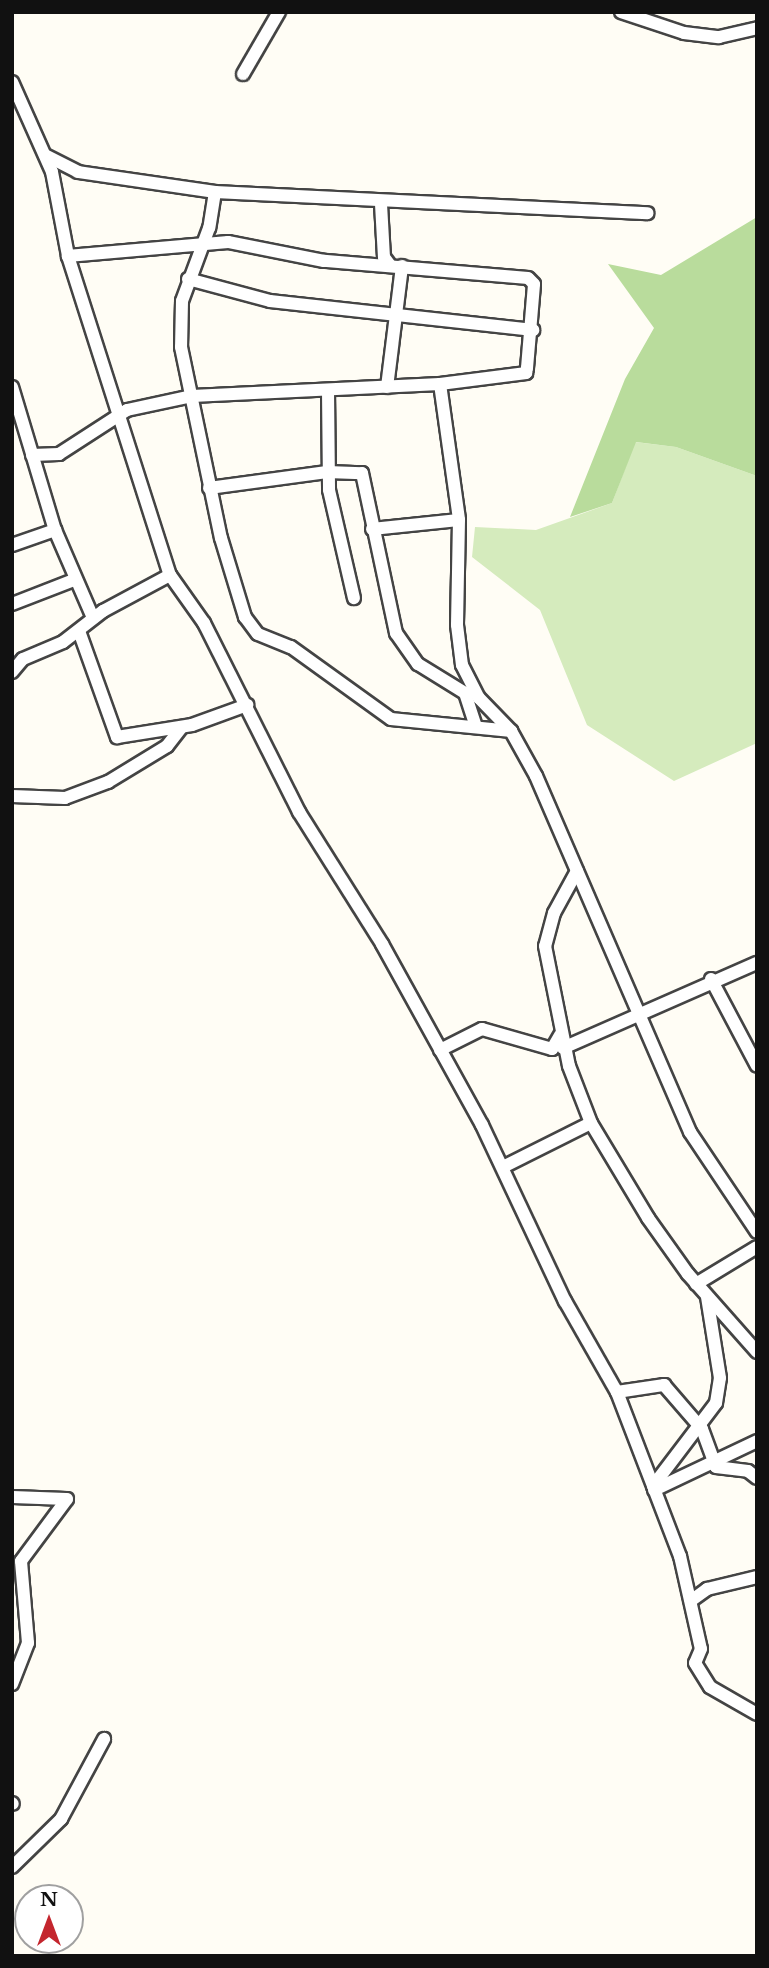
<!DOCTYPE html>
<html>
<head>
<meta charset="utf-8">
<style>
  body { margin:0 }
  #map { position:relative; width:769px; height:1968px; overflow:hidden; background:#fffdf5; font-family:"Libre Baskerville",serif }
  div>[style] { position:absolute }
  .green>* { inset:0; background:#d5ebbd }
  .forest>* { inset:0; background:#b9dc9c }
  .roads { filter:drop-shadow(2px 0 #444) drop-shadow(-2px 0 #444) drop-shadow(0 2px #444) drop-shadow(0 -2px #444) }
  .street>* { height:12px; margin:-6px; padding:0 6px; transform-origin:6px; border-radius:6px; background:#fff }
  span { translate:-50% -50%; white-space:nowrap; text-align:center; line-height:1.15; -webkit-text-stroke:7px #fff; paint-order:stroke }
  .frame { position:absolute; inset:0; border:14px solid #111; pointer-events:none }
  .north { position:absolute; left:14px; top:1884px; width:70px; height:70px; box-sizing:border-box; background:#fff; border:2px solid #a0a0a0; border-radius:50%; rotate:0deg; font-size:19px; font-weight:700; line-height:28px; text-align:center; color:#111 }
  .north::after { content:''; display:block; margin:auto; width:24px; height:32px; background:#c4262e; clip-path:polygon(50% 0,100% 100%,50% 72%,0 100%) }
</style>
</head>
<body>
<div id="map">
  <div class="green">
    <i style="clip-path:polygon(635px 442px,676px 447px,757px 476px,757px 743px,674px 781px,587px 725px,540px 610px,472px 557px,475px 527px,536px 530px,612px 503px)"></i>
  </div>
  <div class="forest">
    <i style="clip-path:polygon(757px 217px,757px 476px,676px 447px,636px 442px,612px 503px,570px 517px,625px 379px,654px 328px,608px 264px,661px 275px)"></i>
  </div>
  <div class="roads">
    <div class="street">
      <i style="left:621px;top:12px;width:66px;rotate:18.4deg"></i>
      <i style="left:684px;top:33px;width:35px;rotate:7deg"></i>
      <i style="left:719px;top:37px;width:39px;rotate:-13deg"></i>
      <i style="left:243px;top:74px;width:72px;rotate:-59.9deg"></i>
      <i style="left:12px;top:82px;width:98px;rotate:66deg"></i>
      <i style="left:52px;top:172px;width:86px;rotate:79.2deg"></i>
      <i style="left:68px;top:256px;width:335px;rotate:72.3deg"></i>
      <i style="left:170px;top:575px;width:59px;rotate:54.7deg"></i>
      <i style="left:204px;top:623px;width:212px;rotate:63.3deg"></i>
      <i style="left:299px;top:812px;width:156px;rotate:57.8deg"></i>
      <i style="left:382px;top:944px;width:207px;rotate:61.1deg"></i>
      <i style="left:482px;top:1125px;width:195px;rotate:64.8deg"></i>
      <i style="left:565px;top:1301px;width:105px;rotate:60.3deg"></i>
      <i style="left:617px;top:1392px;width:176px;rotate:69deg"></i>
      <i style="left:680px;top:1556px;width:95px;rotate:77.3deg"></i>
      <i style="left:701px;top:1649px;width:15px;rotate:113deg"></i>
      <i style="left:695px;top:1663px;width:28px;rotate:58deg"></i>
      <i style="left:710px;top:1687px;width:54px;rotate:29.9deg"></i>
      <i style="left:47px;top:156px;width:35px;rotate:27deg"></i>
      <i style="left:78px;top:172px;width:138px;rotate:8.3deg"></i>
      <i style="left:215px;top:192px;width:433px;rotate:2.8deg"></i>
      <i style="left:215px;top:192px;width:36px;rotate:99deg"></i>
      <i style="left:209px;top:228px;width:78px;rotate:110.3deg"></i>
      <i style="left:182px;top:301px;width:46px;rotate:91.2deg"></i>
      <i style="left:181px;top:347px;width:195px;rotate:78.2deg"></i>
      <i style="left:221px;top:538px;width:83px;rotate:73.1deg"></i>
      <i style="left:245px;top:617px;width:21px;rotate:53deg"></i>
      <i style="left:258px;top:634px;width:35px;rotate:22deg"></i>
      <i style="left:291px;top:647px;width:123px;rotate:35.8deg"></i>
      <i style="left:391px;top:719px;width:121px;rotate:5.7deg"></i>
      <i style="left:381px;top:204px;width:53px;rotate:86.8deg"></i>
      <i style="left:384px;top:257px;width:10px;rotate:53deg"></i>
      <i style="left:188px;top:279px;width:85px;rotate:15deg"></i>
      <i style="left:270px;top:301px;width:265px;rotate:6.3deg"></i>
      <i style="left:440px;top:384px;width:137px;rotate:82deg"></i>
      <i style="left:459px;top:520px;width:105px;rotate:91.1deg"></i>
      <i style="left:457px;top:625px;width:40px;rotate:82.9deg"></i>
      <i style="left:462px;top:665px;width:37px;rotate:63deg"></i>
      <i style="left:479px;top:698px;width:46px;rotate:45.9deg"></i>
      <i style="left:511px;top:731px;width:51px;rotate:60.9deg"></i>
      <i style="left:536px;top:776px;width:388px;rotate:66.6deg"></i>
      <i style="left:690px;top:1132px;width:120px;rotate:56.2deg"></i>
      <i style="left:12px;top:387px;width:149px;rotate:73.3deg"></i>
      <i style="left:55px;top:530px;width:96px;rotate:66.6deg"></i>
      <i style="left:387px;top:387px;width:122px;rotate:-82.9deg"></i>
      <i style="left:328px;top:391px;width:99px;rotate:89.4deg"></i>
      <i style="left:329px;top:490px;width:111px;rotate:77deg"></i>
      <i style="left:32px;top:455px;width:27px;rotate:-2deg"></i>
      <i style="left:59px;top:454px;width:81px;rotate:-32.9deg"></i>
      <i style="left:127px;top:410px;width:66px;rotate:-12.2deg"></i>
      <i style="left:192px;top:396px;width:248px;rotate:-2.8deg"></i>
      <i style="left:440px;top:384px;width:87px;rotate:-7.3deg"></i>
      <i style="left:526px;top:373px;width:5px;rotate:-79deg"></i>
      <i style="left:527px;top:368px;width:84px;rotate:-85.2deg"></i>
      <i style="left:534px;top:284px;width:8px;rotate:-135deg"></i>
      <i style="left:528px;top:278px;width:205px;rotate:-175.2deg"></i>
      <i style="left:324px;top:261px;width:98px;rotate:-168.8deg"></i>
      <i style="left:228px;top:242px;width:161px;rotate:175deg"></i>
      <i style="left:209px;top:488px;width:119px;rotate:-7.7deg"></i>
      <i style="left:327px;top:472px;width:35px;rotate:2deg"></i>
      <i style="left:362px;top:473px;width:164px;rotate:78deg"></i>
      <i style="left:396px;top:633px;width:38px;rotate:55deg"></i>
      <i style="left:418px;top:664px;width:55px;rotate:31.7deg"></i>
      <i style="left:465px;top:693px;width:33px;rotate:72deg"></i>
      <i style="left:372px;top:529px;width:87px;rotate:-5.9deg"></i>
      <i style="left:12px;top:545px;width:46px;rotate:-19.2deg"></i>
      <i style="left:12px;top:604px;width:66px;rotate:-21.2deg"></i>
      <i style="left:79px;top:631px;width:113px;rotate:70.3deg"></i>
      <i style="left:117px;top:737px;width:76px;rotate:-9.1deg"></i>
      <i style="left:192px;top:725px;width:59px;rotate:-20deg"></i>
      <i style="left:12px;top:672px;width:17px;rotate:-50deg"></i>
      <i style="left:23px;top:659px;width:43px;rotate:-23deg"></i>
      <i style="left:63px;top:642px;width:51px;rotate:-37.8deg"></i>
      <i style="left:103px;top:611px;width:76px;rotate:-28.2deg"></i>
      <i style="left:12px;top:796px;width:53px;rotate:2.2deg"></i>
      <i style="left:65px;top:798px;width:46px;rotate:-20.4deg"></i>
      <i style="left:108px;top:782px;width:69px;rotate:-31.4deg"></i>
      <i style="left:167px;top:746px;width:24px;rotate:-52deg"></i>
      <i style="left:577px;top:871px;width:48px;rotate:118.7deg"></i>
      <i style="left:554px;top:913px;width:34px;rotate:105deg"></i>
      <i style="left:545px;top:946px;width:122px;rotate:78.7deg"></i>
      <i style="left:569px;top:1066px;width:61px;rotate:68.9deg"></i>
      <i style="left:591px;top:1123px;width:111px;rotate:59deg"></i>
      <i style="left:648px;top:1218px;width:69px;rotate:54.5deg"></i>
      <i style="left:688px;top:1274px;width:104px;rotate:48.5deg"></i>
      <i style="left:711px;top:979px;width:98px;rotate:62.1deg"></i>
      <i style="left:563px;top:1048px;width:212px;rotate:-23.7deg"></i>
      <i style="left:440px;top:1050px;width:47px;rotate:-26.6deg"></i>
      <i style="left:482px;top:1029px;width:73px;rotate:15.9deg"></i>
      <i style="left:552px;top:1049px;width:16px;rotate:-60deg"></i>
      <i style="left:503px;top:1167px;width:98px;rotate:-26.6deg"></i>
      <i style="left:696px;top:1284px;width:71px;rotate:-31.2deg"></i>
      <i style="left:617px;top:1392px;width:48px;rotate:-8.5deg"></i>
      <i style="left:664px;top:1385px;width:58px;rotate:49.2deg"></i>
      <i style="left:702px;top:1429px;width:40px;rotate:69.8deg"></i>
      <i style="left:716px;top:1467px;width:32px;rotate:7deg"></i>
      <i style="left:748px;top:1471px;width:11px;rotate:38deg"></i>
      <i style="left:653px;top:1486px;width:104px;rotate:-52.8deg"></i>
      <i style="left:716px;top:1403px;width:25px;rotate:-81deg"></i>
      <i style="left:720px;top:1378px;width:82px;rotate:-99.1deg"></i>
      <i style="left:654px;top:1490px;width:114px;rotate:-25.4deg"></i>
      <i style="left:12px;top:1497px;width:55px;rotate:2.1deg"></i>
      <i style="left:692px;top:1600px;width:19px;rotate:-36deg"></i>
      <i style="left:707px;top:1589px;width:51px;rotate:-13.5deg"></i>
      <i style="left:12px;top:1684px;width:44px;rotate:-68.7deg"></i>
      <i style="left:28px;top:1643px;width:82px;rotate:-94.9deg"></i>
      <i style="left:21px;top:1561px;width:77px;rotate:-53.4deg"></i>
      <i style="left:12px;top:1803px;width:1px;rotate:45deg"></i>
      <i style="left:12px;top:1867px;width:69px;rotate:-44.4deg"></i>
      <i style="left:61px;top:1819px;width:91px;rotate:-61.7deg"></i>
    </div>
  </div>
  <div class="frame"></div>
  <div class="north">N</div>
</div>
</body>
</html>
